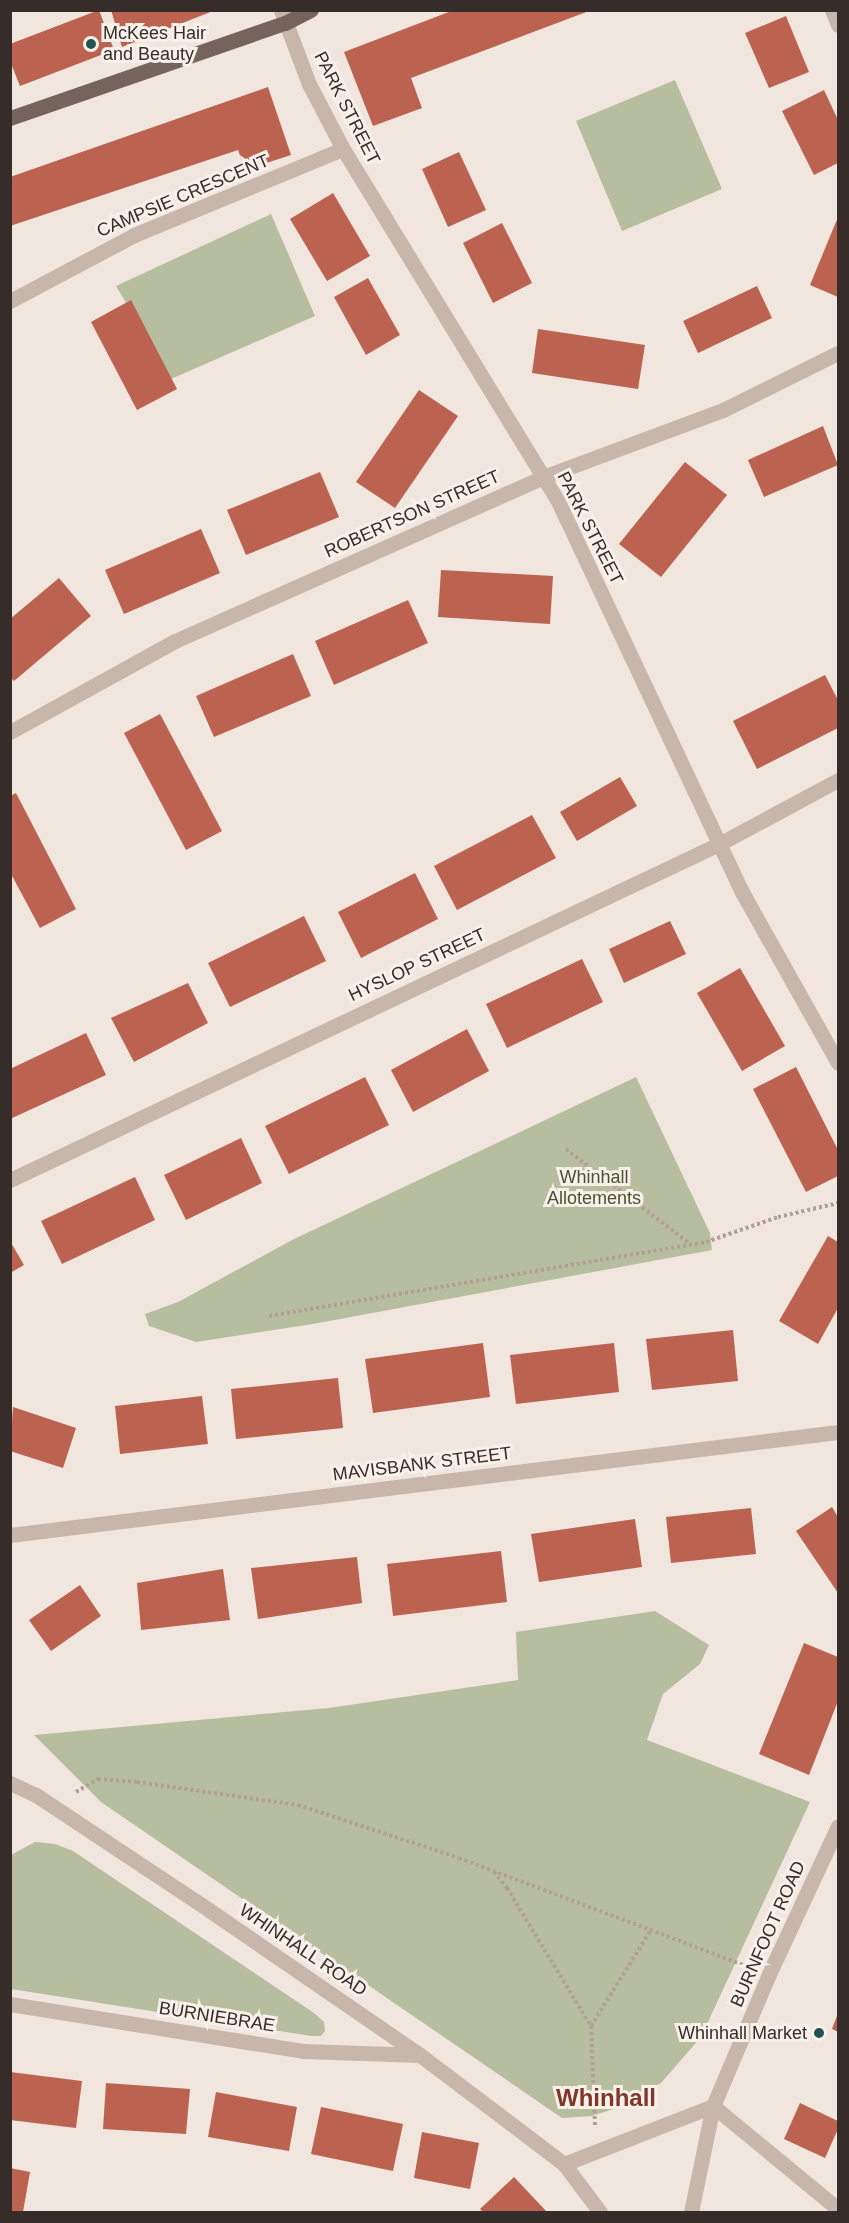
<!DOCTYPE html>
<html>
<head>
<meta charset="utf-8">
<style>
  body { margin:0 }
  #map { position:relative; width:849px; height:2223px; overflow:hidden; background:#f0e6de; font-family:Helvetica,sans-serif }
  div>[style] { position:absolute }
  .green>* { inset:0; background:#b6be9f }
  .building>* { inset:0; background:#bc6250 }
  .path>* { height:4px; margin-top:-2px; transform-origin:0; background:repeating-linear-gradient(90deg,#b3a095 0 3px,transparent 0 6px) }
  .minor>* { height:15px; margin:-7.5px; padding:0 7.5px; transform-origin:7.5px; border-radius:7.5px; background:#c8b6ab }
  .major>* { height:15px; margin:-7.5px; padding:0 7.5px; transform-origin:7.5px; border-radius:7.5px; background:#76635c }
  .dots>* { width:16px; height:16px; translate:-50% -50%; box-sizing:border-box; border:3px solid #f8f1ea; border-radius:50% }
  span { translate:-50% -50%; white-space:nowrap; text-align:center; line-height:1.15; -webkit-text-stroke:6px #f8f1ea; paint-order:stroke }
  .poi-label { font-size:18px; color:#362c29 }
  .left { translate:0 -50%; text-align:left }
  .right { translate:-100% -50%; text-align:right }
  .street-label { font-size:18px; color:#362c29 }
  .park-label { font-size:18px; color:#48522f }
  .district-label { font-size:24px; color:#7e3729; font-weight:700 }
  .frame { position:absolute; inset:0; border:12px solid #362c29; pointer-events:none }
</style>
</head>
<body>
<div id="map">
  <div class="green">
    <i style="clip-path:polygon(675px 80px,722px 189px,622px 231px,576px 121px)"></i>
    <i style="clip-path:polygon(271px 214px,315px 316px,171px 379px,116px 286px)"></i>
    <i style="clip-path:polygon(636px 1077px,710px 1233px,712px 1250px,313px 1324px,196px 1342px,149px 1326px,145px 1314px,178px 1302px,294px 1239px)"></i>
    <i style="clip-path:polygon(655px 1611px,709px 1645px,700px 1664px,663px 1694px,647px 1740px,810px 1802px,701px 2037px,661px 2083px,626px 2105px,592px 2116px,562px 2118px,101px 1802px,34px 1735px,329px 1708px,518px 1680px,516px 1632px)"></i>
    <i style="clip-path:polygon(35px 1842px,55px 1844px,73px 1851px,314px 2013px,324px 2022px,325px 2031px,321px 2036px,311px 2036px,11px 1989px,11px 1855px)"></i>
  </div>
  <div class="building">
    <i style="clip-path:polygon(99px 10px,114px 50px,20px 86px,10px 61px,10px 44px)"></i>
    <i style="clip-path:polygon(111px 10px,213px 10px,213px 11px,122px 47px)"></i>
    <i style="clip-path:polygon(454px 10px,589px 11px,411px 78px,422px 108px,373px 126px,344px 52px)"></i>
    <i style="clip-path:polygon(786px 16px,809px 72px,769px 88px,745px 33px)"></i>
    <i style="clip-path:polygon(268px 87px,291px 155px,245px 170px,238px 150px,10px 226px,10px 177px)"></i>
    <i style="clip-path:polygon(824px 90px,838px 120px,838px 163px,814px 175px,782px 111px)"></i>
    <i style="clip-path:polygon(459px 152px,486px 210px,448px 227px,422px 169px)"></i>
    <i style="clip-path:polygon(333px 193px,370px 256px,327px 281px,290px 219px)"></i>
    <i style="clip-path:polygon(838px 217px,838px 297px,810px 285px)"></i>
    <i style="clip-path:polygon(502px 223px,532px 283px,493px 303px,463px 243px)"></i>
    <i style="clip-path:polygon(368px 278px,400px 335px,366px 355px,334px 297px)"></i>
    <i style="clip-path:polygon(757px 286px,772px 318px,698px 353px,683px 321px)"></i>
    <i style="clip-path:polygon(131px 300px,177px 389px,137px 410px,91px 322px)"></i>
    <i style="clip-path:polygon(538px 329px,645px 345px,638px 389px,532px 373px)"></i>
    <i style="clip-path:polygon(419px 390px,458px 416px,395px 508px,356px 482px)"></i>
    <i style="clip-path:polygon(823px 426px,838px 465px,764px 497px,748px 460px)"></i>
    <i style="clip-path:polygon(685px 462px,727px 495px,661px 577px,619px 544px)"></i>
    <i style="clip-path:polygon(320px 472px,339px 517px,246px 555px,227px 510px)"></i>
    <i style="clip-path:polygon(201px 529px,220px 573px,124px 614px,105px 570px)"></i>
    <i style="clip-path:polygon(441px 570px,553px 576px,550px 624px,438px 617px)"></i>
    <i style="clip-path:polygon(59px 578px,91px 616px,14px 681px,10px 677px,10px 619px)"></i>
    <i style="clip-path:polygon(408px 600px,428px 643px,334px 685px,315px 641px)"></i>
    <i style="clip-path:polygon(293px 654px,311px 696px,214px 737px,196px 696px)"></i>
    <i style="clip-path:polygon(825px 675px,838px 700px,838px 728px,757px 769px,733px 721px)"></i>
    <i style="clip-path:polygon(160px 714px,222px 831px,186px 850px,124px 733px)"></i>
    <i style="clip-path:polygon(620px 777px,637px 806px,577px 841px,560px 812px)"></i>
    <i style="clip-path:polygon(16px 793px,76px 909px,40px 928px,10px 872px,10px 796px)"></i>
    <i style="clip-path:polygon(532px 815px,556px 858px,457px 910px,434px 866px)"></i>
    <i style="clip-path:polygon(415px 873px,438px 919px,361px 958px,338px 912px)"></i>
    <i style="clip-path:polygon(304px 916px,326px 961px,230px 1007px,208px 963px)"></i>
    <i style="clip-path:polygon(670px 921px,686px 954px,624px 983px,609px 949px)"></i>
    <i style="clip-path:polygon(582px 959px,603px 1002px,507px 1048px,486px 1004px)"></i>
    <i style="clip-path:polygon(740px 968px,785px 1046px,742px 1071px,697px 993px)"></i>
    <i style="clip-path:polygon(188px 983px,208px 1023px,134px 1062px,111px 1018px)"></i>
    <i style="clip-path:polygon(467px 1029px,489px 1071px,413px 1112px,391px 1070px)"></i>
    <i style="clip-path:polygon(86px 1033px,106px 1075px,10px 1119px,10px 1069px)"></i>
    <i style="clip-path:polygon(796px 1067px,838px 1150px,838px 1176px,806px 1192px,753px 1089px)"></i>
    <i style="clip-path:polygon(365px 1077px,389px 1125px,289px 1174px,265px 1126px)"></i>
    <i style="clip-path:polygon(241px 1138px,262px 1183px,186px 1220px,164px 1175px)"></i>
    <i style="clip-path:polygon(135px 1177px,155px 1220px,62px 1264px,41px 1221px)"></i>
    <i style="clip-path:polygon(828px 1236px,838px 1242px,838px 1308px,818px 1344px,779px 1321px)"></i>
    <i style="clip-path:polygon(10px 1241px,24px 1265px,10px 1273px)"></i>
    <i style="clip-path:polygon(733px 1330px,738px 1381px,652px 1390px,646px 1339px)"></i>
    <i style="clip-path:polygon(483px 1343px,490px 1397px,373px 1413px,365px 1359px)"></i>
    <i style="clip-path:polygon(614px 1343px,619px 1392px,516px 1404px,510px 1355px)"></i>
    <i style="clip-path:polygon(338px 1378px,343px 1428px,236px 1439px,231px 1389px)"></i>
    <i style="clip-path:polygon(202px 1396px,208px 1444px,120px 1454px,115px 1406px)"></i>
    <i style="clip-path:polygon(13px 1407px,76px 1428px,63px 1468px,10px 1451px)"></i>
    <i style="clip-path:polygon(832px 1507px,838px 1517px,838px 1593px,796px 1531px)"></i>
    <i style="clip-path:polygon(751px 1508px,756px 1554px,671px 1563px,666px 1517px)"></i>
    <i style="clip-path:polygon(635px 1519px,642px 1567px,539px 1582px,531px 1534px)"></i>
    <i style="clip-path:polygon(501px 1551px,507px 1602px,393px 1616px,387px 1564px)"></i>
    <i style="clip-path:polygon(357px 1557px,362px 1603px,258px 1619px,251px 1568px)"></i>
    <i style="clip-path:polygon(223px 1569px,230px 1620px,141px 1630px,137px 1583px)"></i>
    <i style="clip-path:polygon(80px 1585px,101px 1616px,51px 1651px,29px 1620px)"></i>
    <i style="clip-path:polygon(804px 1643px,838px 1657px,838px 1701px,809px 1775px,759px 1754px)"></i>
    <i style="clip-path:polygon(838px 2013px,838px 2032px,832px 2029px)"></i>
    <i style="clip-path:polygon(10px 2072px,82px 2081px,76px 2128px,10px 2120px)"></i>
    <i style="clip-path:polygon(106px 2083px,190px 2089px,186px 2134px,103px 2129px)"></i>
    <i style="clip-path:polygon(216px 2092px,297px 2107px,289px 2151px,208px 2137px)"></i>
    <i style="clip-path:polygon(800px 2103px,838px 2121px,838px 2129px,825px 2158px,784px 2139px)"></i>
    <i style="clip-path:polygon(321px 2107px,403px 2124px,393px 2171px,311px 2154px)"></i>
    <i style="clip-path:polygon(422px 2132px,479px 2143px,470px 2189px,414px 2178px)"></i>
    <i style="clip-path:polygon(10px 2168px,30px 2172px,23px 2212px,10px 2212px)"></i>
    <i style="clip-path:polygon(514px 2177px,547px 2212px,483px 2212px,480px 2209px)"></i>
  </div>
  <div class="path">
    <i style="left:566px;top:1149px;width:155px;rotate:37.4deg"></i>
    <i style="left:269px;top:1316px;width:443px;rotate:-9.6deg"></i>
    <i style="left:706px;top:1242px;width:76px;rotate:-19.1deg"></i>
    <i style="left:778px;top:1217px;width:62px;rotate:-13.1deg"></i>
    <i style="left:76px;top:1792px;width:26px;rotate:-31deg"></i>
    <i style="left:98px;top:1779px;width:39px;rotate:4deg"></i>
    <i style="left:137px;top:1782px;width:163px;rotate:8.1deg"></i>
    <i style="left:298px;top:1805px;width:169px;rotate:18.2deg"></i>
    <i style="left:459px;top:1858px;width:307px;rotate:20.6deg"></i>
    <i style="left:494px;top:1872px;width:21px;rotate:51deg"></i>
    <i style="left:507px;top:1888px;width:162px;rotate:58.7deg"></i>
    <i style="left:591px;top:2026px;width:101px;rotate:87.7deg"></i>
    <i style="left:591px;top:2026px;width:113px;rotate:-58deg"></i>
  </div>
  <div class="minor">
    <i style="left:281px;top:10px;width:79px;rotate:69.3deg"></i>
    <i style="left:309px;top:84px;width:73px;rotate:62.4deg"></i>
    <i style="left:343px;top:149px;width:410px;rotate:58.6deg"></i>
    <i style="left:557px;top:499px;width:434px;rotate:64.8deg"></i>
    <i style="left:742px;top:892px;width:196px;rotate:60.7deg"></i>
    <i style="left:832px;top:10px;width:16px;rotate:68deg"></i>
    <i style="left:10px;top:301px;width:140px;rotate:-28deg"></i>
    <i style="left:134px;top:235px;width:226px;rotate:-22.4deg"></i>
    <i style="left:10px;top:732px;width:188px;rotate:-28.9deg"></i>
    <i style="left:175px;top:641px;width:403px;rotate:-24deg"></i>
    <i style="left:543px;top:477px;width:192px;rotate:-20.4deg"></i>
    <i style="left:723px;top:410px;width:128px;rotate:-26.4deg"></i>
    <i style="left:10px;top:1180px;width:785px;rotate:-25.36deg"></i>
    <i style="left:719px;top:844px;width:135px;rotate:-28.3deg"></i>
    <i style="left:10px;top:1535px;width:834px;rotate:-7.09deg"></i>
    <i style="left:10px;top:1783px;width:29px;rotate:25deg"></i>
    <i style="left:36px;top:1795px;width:208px;rotate:33.6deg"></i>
    <i style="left:209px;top:1910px;width:256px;rotate:34.5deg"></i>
    <i style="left:420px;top:2055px;width:181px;rotate:37.1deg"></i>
    <i style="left:564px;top:2164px;width:60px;rotate:53.1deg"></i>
    <i style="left:10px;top:2004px;width:298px;rotate:9.1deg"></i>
    <i style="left:304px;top:2051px;width:116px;rotate:2deg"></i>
    <i style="left:564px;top:2164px;width:160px;rotate:-21.3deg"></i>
    <i style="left:713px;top:2106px;width:162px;rotate:39.5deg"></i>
    <i style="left:691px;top:2212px;width:108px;rotate:-78.3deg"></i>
    <i style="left:713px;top:2106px;width:143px;rotate:-67deg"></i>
    <i style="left:769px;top:1974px;width:163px;rotate:-65deg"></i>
  </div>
  <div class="major">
    <i style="left:10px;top:118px;width:291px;rotate:-19.1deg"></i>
    <i style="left:285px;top:23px;width:29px;rotate:-27deg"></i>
  </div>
  <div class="dots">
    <i style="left:91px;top:44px;background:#225453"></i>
    <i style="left:819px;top:2033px;background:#225453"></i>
  </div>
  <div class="poi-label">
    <span class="left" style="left:103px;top:44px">McKees Hair<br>and Beauty</span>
    <span class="right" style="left:807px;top:2033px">Whinhall Market</span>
  </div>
  <div class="street-label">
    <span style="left:347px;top:108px;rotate:63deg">PARK STREET</span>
    <span style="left:183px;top:196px;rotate:-23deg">CAMPSIE CRESCENT</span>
    <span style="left:412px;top:514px;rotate:-24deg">ROBERTSON STREET</span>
    <span style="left:590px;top:528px;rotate:63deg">PARK STREET</span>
    <span style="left:417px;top:965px;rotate:-25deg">HYSLOP STREET</span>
    <span style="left:422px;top:1464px;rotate:-7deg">MAVISBANK STREET</span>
    <span style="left:768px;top:1934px;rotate:-66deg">BURNFOOT ROAD</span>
    <span style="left:303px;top:1950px;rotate:34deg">WHINHALL ROAD</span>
    <span style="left:217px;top:2017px;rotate:9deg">BURNIEBRAE</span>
  </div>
  <div class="park-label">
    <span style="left:594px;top:1188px">Whinhall<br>Allotements</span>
  </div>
  <div class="district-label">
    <span style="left:606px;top:2098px">Whinhall</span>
  </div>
  <div class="frame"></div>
</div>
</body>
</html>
